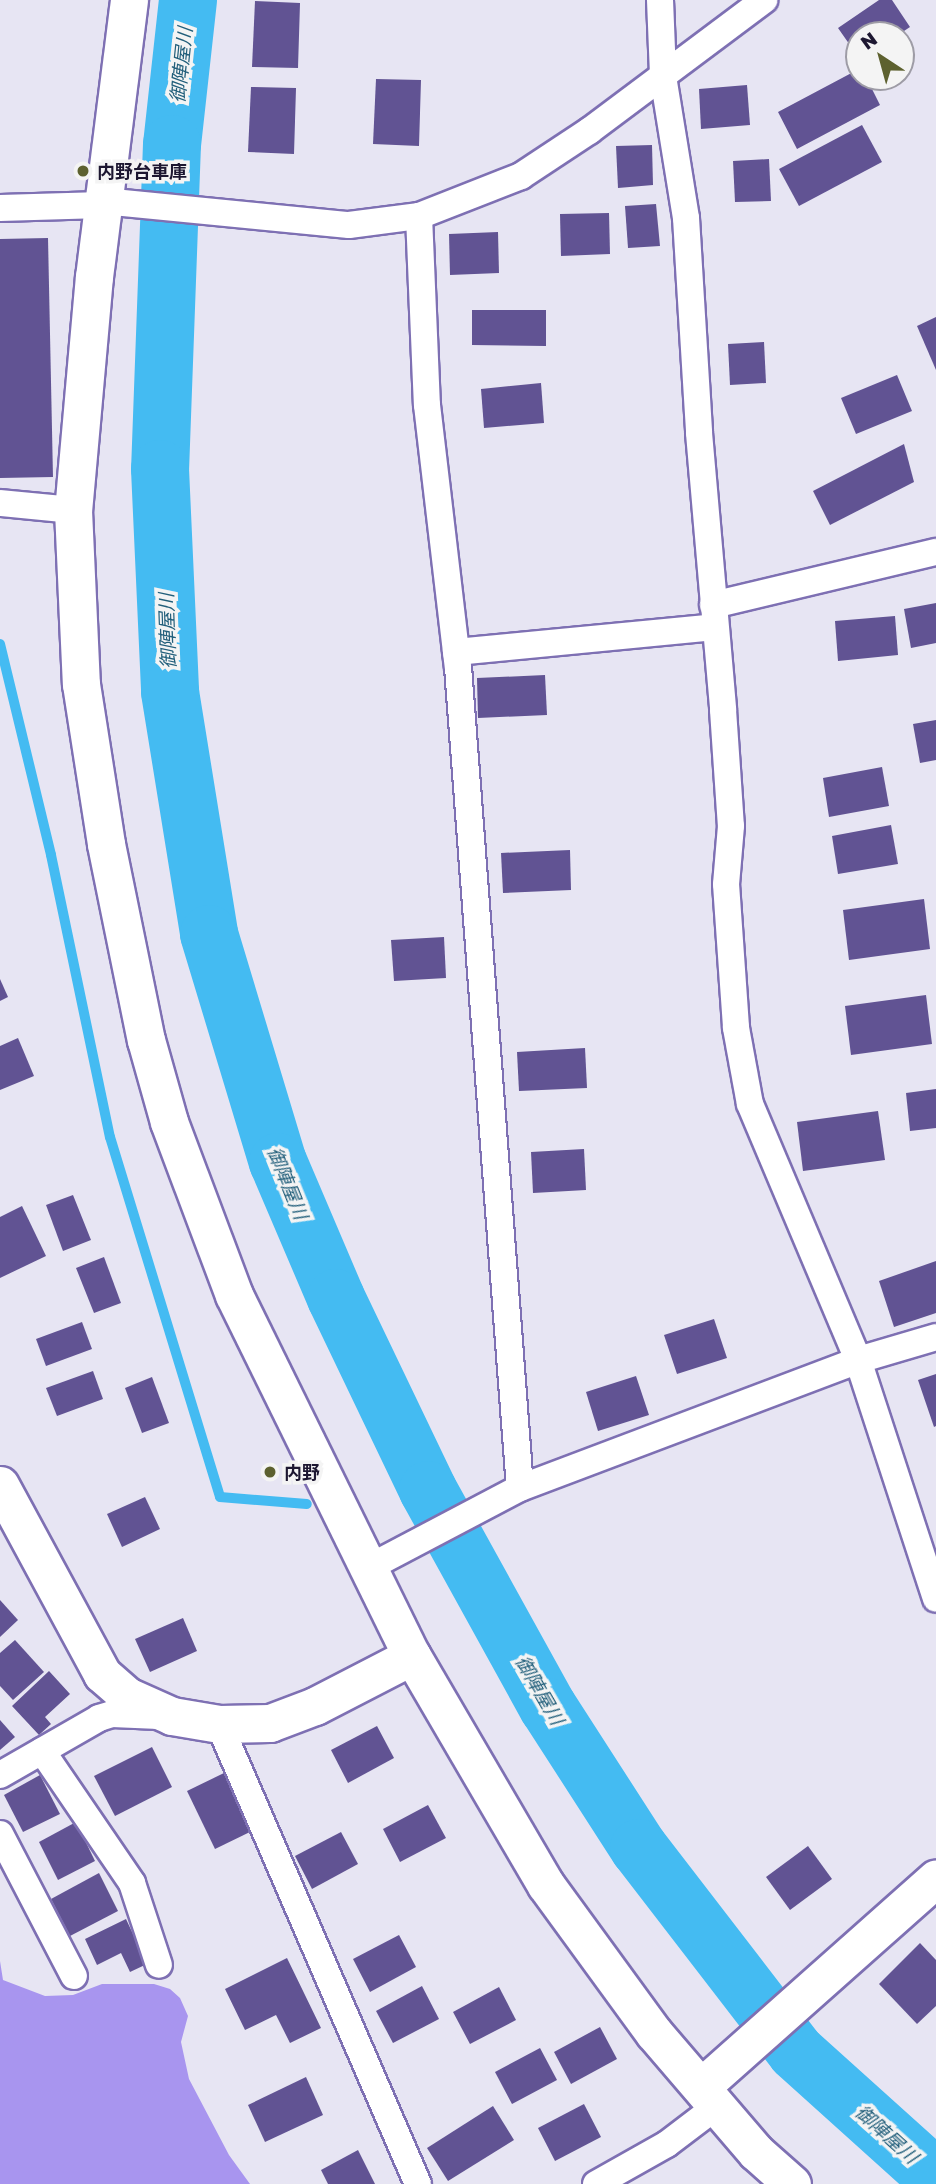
<!DOCTYPE html>
<html>
<head>
<meta charset="utf-8">
<style>
  body { margin:0 }
  #map { position:relative; width:936px; height:2184px; overflow:hidden; background:#e7e5f3; font-family:"Golos Text","Noto Sans JP",sans-serif }
  div>[style] { position:absolute }
  .forest>* { inset:0; background:#a895ef }
  .stream>* { height:10px; margin:-5px; padding:0 5px; transform-origin:5px; border-radius:5px; background:#44bbf2 }
  .river>* { height:58px; margin:-29px; padding:0 29px; transform-origin:29px; border-radius:29px; background:#44bbf2 }
  .building>* { inset:0; background:#615393 }
  .roads { filter:drop-shadow(2px 0 #7e70b3) drop-shadow(-2px 0 #7e70b3) drop-shadow(0 2px #7e70b3) drop-shadow(0 -2px #7e70b3) }
  .street>* { height:26px; margin:-13px; padding:0 13px; transform-origin:13px; border-radius:13px; background:#fff }
  .secondary>* { height:37px; margin:-18.5px; padding:0 18.5px; transform-origin:18.5px; border-radius:18.5px; background:#fff }
  .dots>* { width:19px; height:19px; translate:-50% -50%; box-sizing:border-box; border:4px solid #f4f4f4; border-radius:50% }
  span { translate:-50% -50%; white-space:nowrap; text-align:center; line-height:1.15; -webkit-text-stroke:7px #f4f4f4; paint-order:stroke }
  .poi-label { font-size:18px; color:#1d1731; font-weight:700 }
  .left { translate:0 -50%; text-align:left }
  .water-label { font-size:19px; color:#225f7b; font-style:italic }
  .north { position:absolute; left:845px; top:21px; width:70px; height:70px; box-sizing:border-box; background:#f4f4f4; border:2px solid #9e9ca6; border-radius:50%; rotate:324deg; font-size:19px; font-weight:700; line-height:28px; text-align:center; color:#1d1731 }
  .north::after { content:''; display:block; margin:auto; width:24px; height:32px; background:#5d612f; clip-path:polygon(50% 0,100% 100%,50% 72%,0 100%) }
</style>
</head>
<body>
<div id="map">
  <div class="forest">
    <i style="clip-path:polygon(0 1961px,3px 1980px,45px 1996px,73px 1995px,102px 1984px,154px 1984px,170px 1989px,180px 1998px,188px 2016px,181px 2042px,189px 2079px,229px 2155px,250px 2184px,0 2184px)"></i>
  </div>
  <div class="stream">
    <i style="left:0;top:644px;width:217px;rotate:76.4deg"></i>
    <i style="left:51px;top:855px;width:288px;rotate:78.2deg"></i>
    <i style="left:110px;top:1137px;width:376px;rotate:73deg"></i>
    <i style="left:220px;top:1497px;width:87px;rotate:4.6deg"></i>
  </div>
  <div class="river">
    <i style="left:188px;top:0;width:145px;rotate:96.3deg"></i>
    <i style="left:172px;top:144px;width:325px;rotate:92.1deg"></i>
    <i style="left:160px;top:469px;width:223px;rotate:87.4deg"></i>
    <i style="left:170px;top:692px;width:245px;rotate:80.8deg"></i>
    <i style="left:209px;top:934px;width:238px;rotate:73.2deg"></i>
    <i style="left:278px;top:1162px;width:148px;rotate:66.9deg"></i>
    <i style="left:336px;top:1298px;width:213px;rotate:64.4deg"></i>
    <i style="left:428px;top:1490px;width:248px;rotate:61.1deg"></i>
    <i style="left:548px;top:1707px;width:168px;rotate:57.2deg"></i>
    <i style="left:639px;top:1848px;width:257px;rotate:52.4deg"></i>
    <i style="left:796px;top:2052px;width:188px;rotate:42deg"></i>
  </div>
  <div class="building">
    <i style="clip-path:polygon(879px 0,892px 0,910px 27px,898px 35px,859px 35px,859px 58px,838px 28px)"></i>
    <i style="clip-path:polygon(255px 1px,300px 3px,298px 68px,252px 67px)"></i>
    <i style="clip-path:polygon(859px 69px,859px 77px,866px 77px,880px 105px,797px 149px,778px 112px)"></i>
    <i style="clip-path:polygon(376px 79px,421px 80px,419px 146px,373px 144px)"></i>
    <i style="clip-path:polygon(747px 85px,750px 125px,701px 129px,699px 89px)"></i>
    <i style="clip-path:polygon(251px 87px,296px 88px,294px 154px,248px 152px)"></i>
    <i style="clip-path:polygon(862px 125px,882px 162px,799px 206px,779px 169px)"></i>
    <i style="clip-path:polygon(652px 145px,653px 185px,618px 188px,616px 146px)"></i>
    <i style="clip-path:polygon(769px 159px,771px 201px,735px 202px,733px 161px)"></i>
    <i style="clip-path:polygon(656px 204px,660px 246px,628px 248px,625px 206px)"></i>
    <i style="clip-path:polygon(609px 213px,610px 254px,561px 256px,560px 214px)"></i>
    <i style="clip-path:polygon(498px 232px,499px 273px,450px 275px,449px 234px)"></i>
    <i style="clip-path:polygon(48px 238px,53px 477px,0 478px,0 239px)"></i>
    <i style="clip-path:polygon(472px 310px,546px 310px,546px 346px,472px 345px)"></i>
    <i style="clip-path:polygon(936px 317px,936px 370px,917px 326px)"></i>
    <i style="clip-path:polygon(764px 342px,766px 383px,730px 385px,728px 344px)"></i>
    <i style="clip-path:polygon(897px 375px,912px 411px,856px 434px,841px 398px)"></i>
    <i style="clip-path:polygon(541px 383px,544px 423px,484px 428px,481px 389px)"></i>
    <i style="clip-path:polygon(904px 444px,914px 482px,830px 525px,813px 491px)"></i>
    <i style="clip-path:polygon(936px 603px,936px 643px,911px 648px,904px 609px)"></i>
    <i style="clip-path:polygon(895px 616px,898px 655px,838px 661px,835px 621px)"></i>
    <i style="clip-path:polygon(545px 675px,547px 715px,478px 718px,477px 678px)"></i>
    <i style="clip-path:polygon(936px 720px,936px 760px,920px 763px,913px 724px)"></i>
    <i style="clip-path:polygon(882px 767px,889px 806px,829px 817px,823px 778px)"></i>
    <i style="clip-path:polygon(891px 825px,898px 864px,838px 874px,832px 836px)"></i>
    <i style="clip-path:polygon(570px 850px,571px 890px,503px 893px,501px 853px)"></i>
    <i style="clip-path:polygon(924px 899px,930px 949px,849px 960px,843px 910px)"></i>
    <i style="clip-path:polygon(444px 937px,446px 978px,394px 981px,391px 940px)"></i>
    <i style="clip-path:polygon(0 979px,8px 997px,0 1001px)"></i>
    <i style="clip-path:polygon(926px 995px,932px 1044px,851px 1055px,845px 1006px)"></i>
    <i style="clip-path:polygon(18px 1038px,34px 1076px,0 1090px,0 1046px)"></i>
    <i style="clip-path:polygon(585px 1048px,587px 1088px,519px 1091px,517px 1052px)"></i>
    <i style="clip-path:polygon(936px 1089px,936px 1128px,910px 1131px,906px 1093px)"></i>
    <i style="clip-path:polygon(878px 1111px,885px 1160px,803px 1171px,797px 1122px)"></i>
    <i style="clip-path:polygon(584px 1149px,586px 1190px,533px 1193px,531px 1152px)"></i>
    <i style="clip-path:polygon(73px 1195px,91px 1240px,63px 1251px,46px 1205px)"></i>
    <i style="clip-path:polygon(22px 1206px,46px 1256px,0 1278px,0 1217px)"></i>
    <i style="clip-path:polygon(104px 1257px,121px 1303px,94px 1313px,76px 1268px)"></i>
    <i style="clip-path:polygon(936px 1261px,936px 1313px,894px 1327px,879px 1281px)"></i>
    <i style="clip-path:polygon(714px 1319px,727px 1358px,677px 1374px,664px 1335px)"></i>
    <i style="clip-path:polygon(82px 1322px,92px 1349px,46px 1366px,36px 1339px)"></i>
    <i style="clip-path:polygon(93px 1371px,103px 1399px,57px 1416px,46px 1388px)"></i>
    <i style="clip-path:polygon(936px 1374px,936px 1426px,934px 1427px,918px 1380px)"></i>
    <i style="clip-path:polygon(636px 1376px,649px 1415px,598px 1431px,586px 1392px)"></i>
    <i style="clip-path:polygon(152px 1377px,169px 1423px,142px 1433px,125px 1388px)"></i>
    <i style="clip-path:polygon(145px 1497px,160px 1529px,122px 1547px,107px 1514px)"></i>
    <i style="clip-path:polygon(0 1600px,18px 1620px,0 1637px)"></i>
    <i style="clip-path:polygon(183px 1618px,197px 1651px,150px 1672px,135px 1639px)"></i>
    <i style="clip-path:polygon(15px 1640px,44px 1672px,13px 1700px,0 1686px,0 1653px)"></i>
    <i style="clip-path:polygon(49px 1671px,70px 1694px,45px 1717px,51px 1724px,39px 1735px,12px 1706px)"></i>
    <i style="clip-path:polygon(0 1720px,15px 1737px,0 1750px)"></i>
    <i style="clip-path:polygon(377px 1726px,394px 1758px,348px 1783px,331px 1750px)"></i>
    <i style="clip-path:polygon(152px 1747px,172px 1787px,115px 1816px,94px 1776px)"></i>
    <i style="clip-path:polygon(224px 1773px,252px 1831px,215px 1849px,187px 1791px)"></i>
    <i style="clip-path:polygon(40px 1775px,60px 1814px,23px 1832px,4px 1795px)"></i>
    <i style="clip-path:polygon(428px 1805px,446px 1838px,400px 1862px,383px 1829px)"></i>
    <i style="clip-path:polygon(76px 1822px,95px 1861px,58px 1880px,39px 1842px)"></i>
    <i style="clip-path:polygon(341px 1832px,358px 1864px,312px 1889px,295px 1856px)"></i>
    <i style="clip-path:polygon(808px 1846px,832px 1879px,790px 1910px,766px 1877px)"></i>
    <i style="clip-path:polygon(99px 1873px,118px 1911px,70px 1936px,51px 1899px)"></i>
    <i style="clip-path:polygon(126px 1919px,147px 1964px,130px 1972px,121px 1953px,97px 1965px,85px 1939px)"></i>
    <i style="clip-path:polygon(399px 1935px,416px 1967px,370px 1992px,353px 1959px)"></i>
    <i style="clip-path:polygon(920px 1943px,936px 1960px,936px 2006px,917px 2024px,879px 1984px)"></i>
    <i style="clip-path:polygon(287px 1958px,321px 2028px,290px 2043px,276px 2015px,245px 2030px,225px 1989px)"></i>
    <i style="clip-path:polygon(422px 1986px,439px 2019px,393px 2043px,376px 2011px)"></i>
    <i style="clip-path:polygon(499px 1987px,516px 2020px,470px 2044px,453px 2012px)"></i>
    <i style="clip-path:polygon(600px 2027px,617px 2059px,571px 2084px,554px 2052px)"></i>
    <i style="clip-path:polygon(540px 2048px,557px 2080px,512px 2104px,495px 2072px)"></i>
    <i style="clip-path:polygon(306px 2077px,323px 2115px,265px 2142px,248px 2105px)"></i>
    <i style="clip-path:polygon(584px 2104px,601px 2137px,555px 2161px,538px 2128px)"></i>
    <i style="clip-path:polygon(493px 2106px,514px 2140px,448px 2181px,427px 2148px)"></i>
    <i style="clip-path:polygon(358px 2150px,375px 2184px,328px 2184px,321px 2170px)"></i>
  </div>
  <div class="roads">
    <div class="street">
      <i style="left:660px;top:0;width:76px;rotate:87.7deg"></i>
      <i style="left:663px;top:76px;width:144px;rotate:80.8deg"></i>
      <i style="left:686px;top:218px;width:215px;rotate:86.5deg"></i>
      <i style="left:699px;top:433px;width:278px;rotate:85deg"></i>
      <i style="left:723px;top:710px;width:116px;rotate:86.1deg"></i>
      <i style="left:731px;top:826px;width:58px;rotate:94.9deg"></i>
      <i style="left:726px;top:884px;width:144px;rotate:86deg"></i>
      <i style="left:736px;top:1028px;width:77px;rotate:79.6deg"></i>
      <i style="left:750px;top:1104px;width:278px;rotate:67.1deg"></i>
      <i style="left:858px;top:1360px;width:251px;rotate:71.9deg"></i>
      <i style="left:103px;top:201px;width:247px;rotate:5.6deg"></i>
      <i style="left:349px;top:225px;width:71px;rotate:-7.3deg"></i>
      <i style="left:419px;top:216px;width:110px;rotate:-21.4deg"></i>
      <i style="left:521px;top:176px;width:82px;rotate:-33.5deg"></i>
      <i style="left:589px;top:131px;width:219px;rotate:-36.8deg"></i>
      <i style="left:0;top:208px;width:102px;rotate:-1.7deg"></i>
      <i style="left:419px;top:216px;width:189px;rotate:87.6deg"></i>
      <i style="left:427px;top:405px;width:264px;rotate:83.3deg"></i>
      <i style="left:458px;top:667px;width:823px;rotate:85.68deg"></i>
      <i style="left:0;top:503px;width:73px;rotate:5.5deg"></i>
      <i style="left:713px;top:605px;width:229px;rotate:-13.4deg"></i>
      <i style="left:456px;top:652px;width:260px;rotate:-5.5deg"></i>
      <i style="left:368px;top:1568px;width:172px;rotate:-27.8deg"></i>
      <i style="left:520px;top:1488px;width:361px;rotate:-20.7deg"></i>
      <i style="left:858px;top:1360px;width:81px;rotate:-16.4deg"></i>
      <i style="left:219px;top:1724px;width:501px;rotate:66.61deg"></i>
      <i style="left:42px;top:1751px;width:160px;rotate:55.7deg"></i>
      <i style="left:132px;top:1883px;width:86px;rotate:71.8deg"></i>
      <i style="left:0;top:1775px;width:114px;rotate:-29.9deg"></i>
      <i style="left:99px;top:1718px;width:14px;rotate:-17deg"></i>
      <i style="left:112px;top:1714px;width:47px;rotate:2.4deg"></i>
      <i style="left:0;top:1834px;width:160px;rotate:62.5deg"></i>
      <i style="left:596px;top:2184px;width:81px;rotate:-29.4deg"></i>
      <i style="left:667px;top:2144px;width:63px;rotate:-37.2deg"></i>
    </div>
    <div class="secondary">
      <i style="left:129px;top:0;width:278px;rotate:97.2deg"></i>
      <i style="left:94px;top:276px;width:235px;rotate:95.1deg"></i>
      <i style="left:73px;top:510px;width:174px;rotate:87.4deg"></i>
      <i style="left:81px;top:684px;width:162px;rotate:81.1deg"></i>
      <i style="left:106px;top:844px;width:200px;rotate:78.5deg"></i>
      <i style="left:146px;top:1040px;width:85px;rotate:74.3deg"></i>
      <i style="left:169px;top:1122px;width:185px;rotate:69.4deg"></i>
      <i style="left:234px;top:1295px;width:402px;rotate:63.8deg"></i>
      <i style="left:412px;top:1656px;width:265px;rotate:59.7deg"></i>
      <i style="left:546px;top:1885px;width:183px;rotate:53.9deg"></i>
      <i style="left:654px;top:2033px;width:157px;rotate:49.4deg"></i>
      <i style="left:756px;top:2152px;width:48px;rotate:41.6deg"></i>
      <i style="left:0;top:1485px;width:215px;rotate:61.6deg"></i>
      <i style="left:102px;top:1674px;width:33px;rotate:41deg"></i>
      <i style="left:127px;top:1696px;width:49px;rotate:24deg"></i>
      <i style="left:172px;top:1716px;width:48px;rotate:9.7deg"></i>
      <i style="left:219px;top:1724px;width:51px;rotate:-1.1deg"></i>
      <i style="left:270px;top:1723px;width:48px;rotate:-20.7deg"></i>
      <i style="left:315px;top:1706px;width:109px;rotate:-27.3deg"></i>
      <i style="left:701px;top:2087px;width:314px;rotate:-41.6deg"></i>
    </div>
  </div>
  <div class="dots">
    <i style="left:83px;top:171px;background:#5d612f"></i>
    <i style="left:270px;top:1472px;background:#5d612f"></i>
  </div>
  <div class="poi-label">
    <span class="left" style="left:97px;top:171px">内野台車庫</span>
    <span class="left" style="left:284px;top:1472px">内野</span>
  </div>
  <div class="water-label">
    <span style="left:181px;top:65px;rotate:-84deg">御陣屋川</span>
    <span style="left:167px;top:631px;rotate:-92deg">御陣屋川</span>
    <span style="left:288px;top:1183px;rotate:68deg">御陣屋川</span>
    <span style="left:540px;top:1690px;rotate:60deg">御陣屋川</span>
    <span style="left:887px;top:2134px;rotate:42deg">御陣屋川</span>
  </div>
  <div class="north">N</div>
</div>
</body>
</html>
